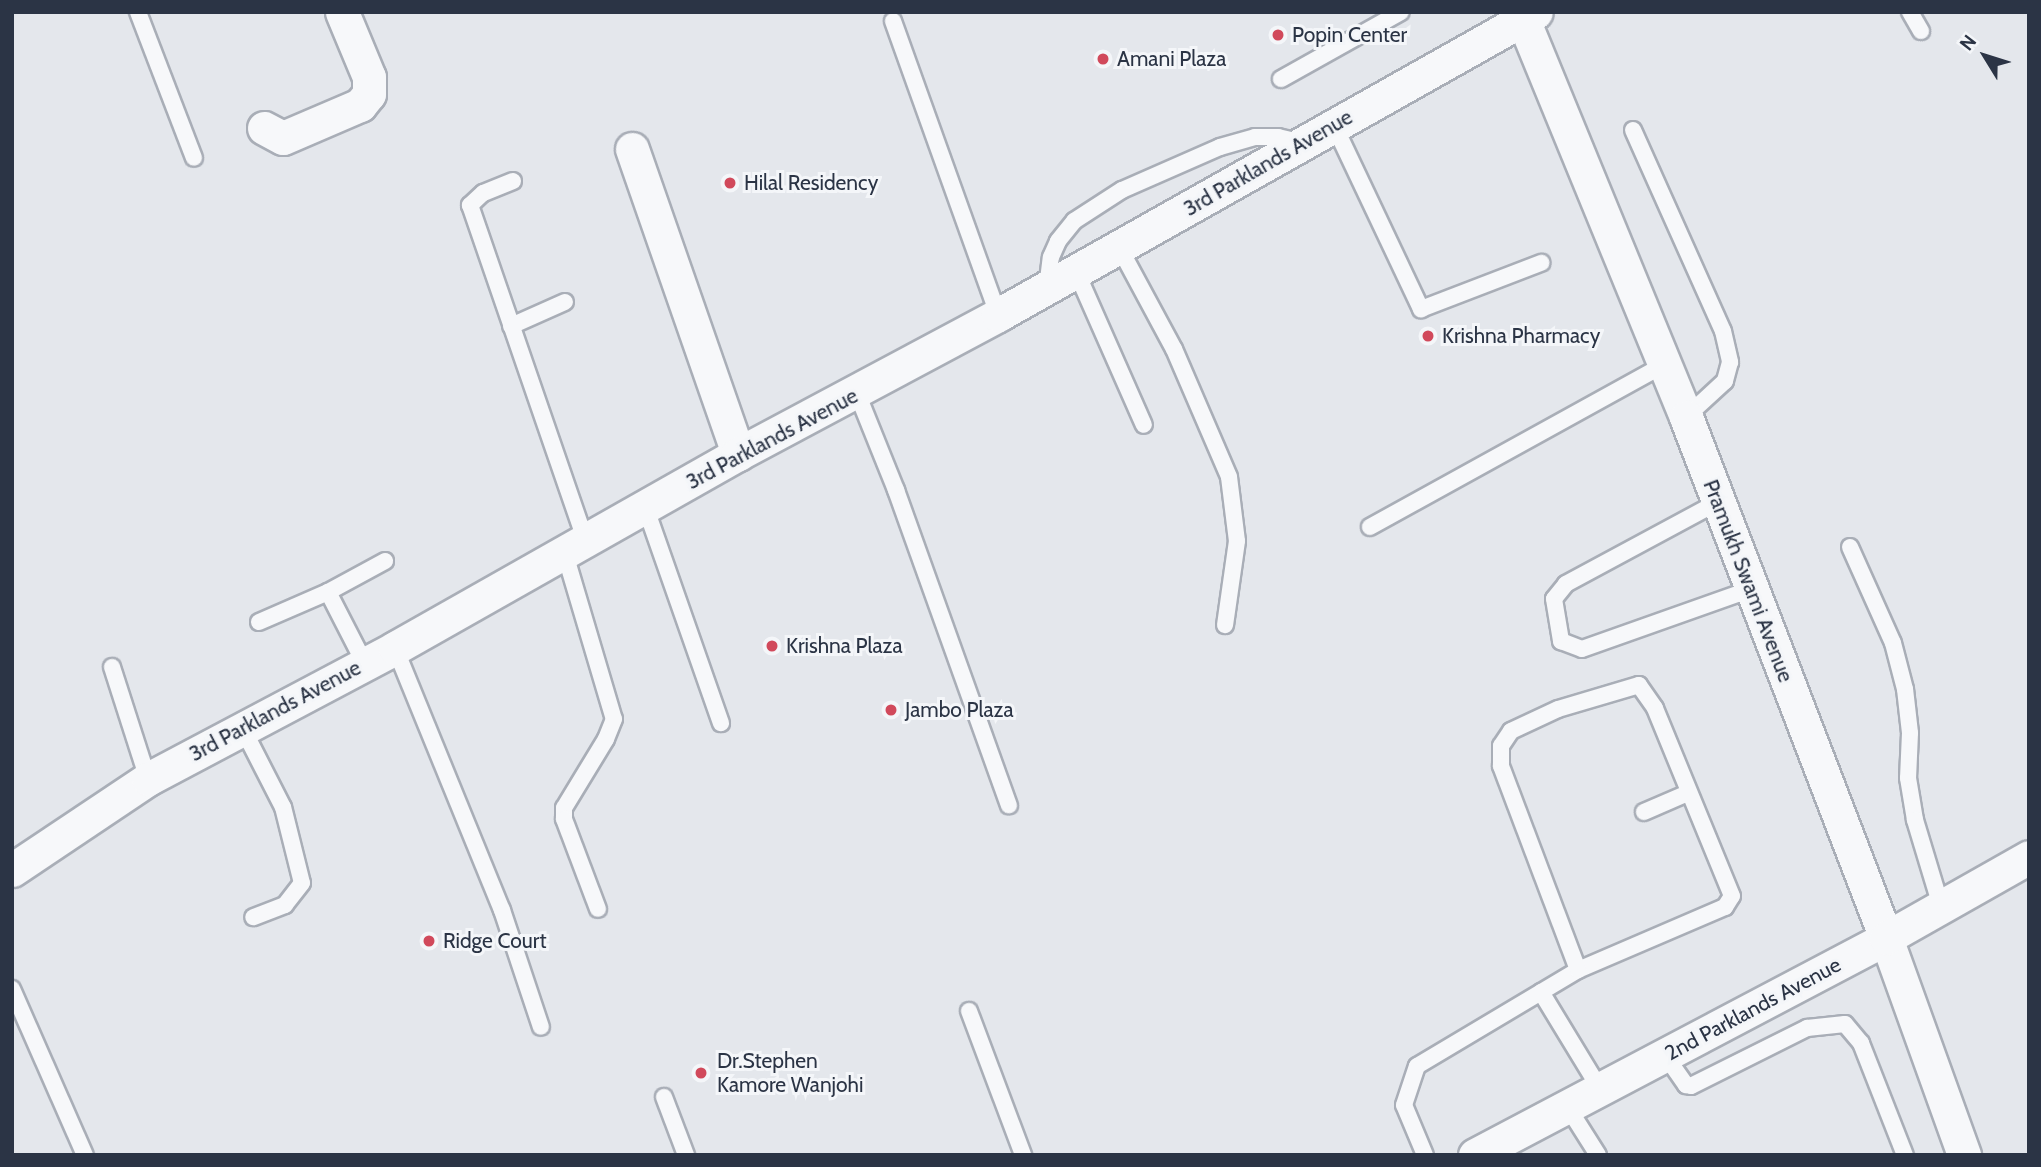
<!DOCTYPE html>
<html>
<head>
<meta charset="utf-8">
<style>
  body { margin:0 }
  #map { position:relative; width:2041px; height:1167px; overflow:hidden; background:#e4e7ec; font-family:Cabin,sans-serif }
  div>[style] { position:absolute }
  .roads { filter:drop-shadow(2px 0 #a9aeb7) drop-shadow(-2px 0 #a9aeb7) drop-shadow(0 2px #a9aeb7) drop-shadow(0 -2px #a9aeb7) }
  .lane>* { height:16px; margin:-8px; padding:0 8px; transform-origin:8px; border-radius:8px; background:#f7f8fa }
  .street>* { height:33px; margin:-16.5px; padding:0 16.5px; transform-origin:16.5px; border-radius:16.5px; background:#f7f8fa }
  .dots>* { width:19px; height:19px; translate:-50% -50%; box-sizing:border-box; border:4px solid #f4f6f9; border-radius:50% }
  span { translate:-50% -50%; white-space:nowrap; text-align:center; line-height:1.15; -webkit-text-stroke:6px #f4f6f9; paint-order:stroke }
  .poi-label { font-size:21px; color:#2b3445 }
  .left { translate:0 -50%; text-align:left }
  .street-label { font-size:21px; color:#2b3445 }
  .frame { position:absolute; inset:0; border:14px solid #2b3445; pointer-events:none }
  .north { position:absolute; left:1950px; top:21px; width:70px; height:70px; -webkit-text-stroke:5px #f4f6f9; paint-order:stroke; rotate:308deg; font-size:19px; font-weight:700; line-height:28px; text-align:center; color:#2b3445 }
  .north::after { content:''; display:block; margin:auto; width:24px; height:32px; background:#2b3445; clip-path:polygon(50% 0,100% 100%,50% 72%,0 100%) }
</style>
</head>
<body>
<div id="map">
  <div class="roads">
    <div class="lane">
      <i style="left:138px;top:12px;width:156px;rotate:69deg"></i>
      <i style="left:1910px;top:12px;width:22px;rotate:60deg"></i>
      <i style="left:893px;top:21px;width:312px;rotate:70.3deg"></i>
      <i style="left:1281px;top:79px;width:137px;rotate:-29.2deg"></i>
      <i style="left:1334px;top:125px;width:204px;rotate:64.7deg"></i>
      <i style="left:1421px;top:309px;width:129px;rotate:-21deg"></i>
      <i style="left:1633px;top:130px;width:220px;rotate:65.9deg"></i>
      <i style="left:1723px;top:331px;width:32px;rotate:77deg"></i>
      <i style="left:1730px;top:362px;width:20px;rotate:105deg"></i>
      <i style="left:1725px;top:381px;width:53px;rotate:137.3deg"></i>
      <i style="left:513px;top:181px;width:32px;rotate:158deg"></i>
      <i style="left:483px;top:193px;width:18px;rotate:137deg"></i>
      <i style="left:470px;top:205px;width:356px;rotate:71deg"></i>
      <i style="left:1119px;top:247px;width:116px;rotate:61.7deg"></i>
      <i style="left:1174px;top:349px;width:139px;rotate:66.7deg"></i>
      <i style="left:1229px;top:477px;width:64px;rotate:82.9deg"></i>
      <i style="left:1237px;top:541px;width:85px;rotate:98.1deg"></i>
      <i style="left:1076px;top:271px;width:168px;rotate:66.2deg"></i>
      <i style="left:1047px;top:288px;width:31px;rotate:-83deg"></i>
      <i style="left:1051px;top:257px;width:17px;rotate:-66deg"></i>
      <i style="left:1058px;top:241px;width:26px;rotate:-51deg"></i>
      <i style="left:1074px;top:221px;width:57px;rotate:-32.9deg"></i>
      <i style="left:1122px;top:190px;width:107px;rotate:-23.7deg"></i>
      <i style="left:1220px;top:147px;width:36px;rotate:-16deg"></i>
      <i style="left:1255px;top:137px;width:23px"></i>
      <i style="left:1278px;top:137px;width:22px;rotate:13deg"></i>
      <i style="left:511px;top:326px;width:59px;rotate:-24deg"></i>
      <i style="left:857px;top:393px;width:105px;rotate:68.1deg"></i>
      <i style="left:896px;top:490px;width:335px;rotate:70.3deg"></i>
      <i style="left:1718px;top:502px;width:173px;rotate:151.7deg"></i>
      <i style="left:1566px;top:584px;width:19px;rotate:129deg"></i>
      <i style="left:1554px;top:599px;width:43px;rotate:80.5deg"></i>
      <i style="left:1561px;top:641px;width:22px;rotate:21deg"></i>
      <i style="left:1582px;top:649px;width:179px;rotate:-19.5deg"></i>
      <i style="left:646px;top:509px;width:227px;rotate:70.7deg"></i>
      <i style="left:1370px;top:527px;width:336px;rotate:-28.9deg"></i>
      <i style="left:1850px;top:547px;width:105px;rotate:65.9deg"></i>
      <i style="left:1893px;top:643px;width:48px;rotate:75.4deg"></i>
      <i style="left:1905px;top:689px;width:44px;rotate:83.5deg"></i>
      <i style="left:1910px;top:733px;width:45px;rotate:92.5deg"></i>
      <i style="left:1908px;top:778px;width:43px;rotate:80.5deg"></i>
      <i style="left:1915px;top:820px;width:90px;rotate:73.2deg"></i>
      <i style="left:565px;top:554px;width:172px;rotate:73.5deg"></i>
      <i style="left:614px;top:719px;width:22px;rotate:112deg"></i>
      <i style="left:606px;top:739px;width:81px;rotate:121.3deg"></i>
      <i style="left:564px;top:808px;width:11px;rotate:90deg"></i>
      <i style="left:564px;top:819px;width:96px;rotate:69.3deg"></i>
      <i style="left:259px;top:622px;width:75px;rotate:-23.5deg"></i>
      <i style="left:395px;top:648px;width:283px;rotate:67.8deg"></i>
      <i style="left:502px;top:910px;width:123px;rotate:71.6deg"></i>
      <i style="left:365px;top:664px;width:81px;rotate:-117.2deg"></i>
      <i style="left:328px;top:592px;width:65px;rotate:-28.5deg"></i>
      <i style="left:112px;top:667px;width:118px;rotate:72.2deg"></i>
      <i style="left:243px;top:729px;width:88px;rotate:62.9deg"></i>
      <i style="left:283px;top:807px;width:78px;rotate:76deg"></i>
      <i style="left:302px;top:883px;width:28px;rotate:128deg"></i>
      <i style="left:285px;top:905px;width:34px;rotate:159deg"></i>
      <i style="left:1644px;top:812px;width:48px;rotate:-23.4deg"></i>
      <i style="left:12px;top:989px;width:181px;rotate:66.3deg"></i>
      <i style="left:1541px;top:992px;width:114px;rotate:58.7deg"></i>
      <i style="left:969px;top:1011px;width:154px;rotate:69.4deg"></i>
      <i style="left:1665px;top:1055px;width:37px;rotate:55deg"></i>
      <i style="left:1686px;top:1085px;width:5px;rotate:11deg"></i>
      <i style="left:1691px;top:1086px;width:130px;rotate:-26.6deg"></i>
      <i style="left:1807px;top:1028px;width:38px;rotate:-6deg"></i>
      <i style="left:1845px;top:1024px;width:25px;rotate:50deg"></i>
      <i style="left:1861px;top:1043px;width:120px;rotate:68.6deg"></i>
      <i style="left:664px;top:1097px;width:62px;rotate:69.2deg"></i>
      <i style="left:1567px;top:1106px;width:58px;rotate:57.7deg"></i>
      <i style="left:1425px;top:1155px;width:54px;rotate:-112.8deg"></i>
      <i style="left:1404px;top:1105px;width:41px;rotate:-71.6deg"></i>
      <i style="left:1417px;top:1066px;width:187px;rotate:-30.8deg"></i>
      <i style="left:1578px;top:970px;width:160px;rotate:-23.2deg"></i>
      <i style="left:1725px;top:907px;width:13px;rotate:-58deg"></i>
      <i style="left:1732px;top:896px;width:203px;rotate:-112.3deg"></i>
      <i style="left:1655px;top:708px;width:28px;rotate:-125deg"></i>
      <i style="left:1639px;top:685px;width:84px;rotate:163.5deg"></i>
      <i style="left:1558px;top:709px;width:52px;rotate:154.9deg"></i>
      <i style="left:1511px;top:731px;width:18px;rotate:124deg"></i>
      <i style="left:1501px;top:746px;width:20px;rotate:90deg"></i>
      <i style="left:1501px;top:766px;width:218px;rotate:69.3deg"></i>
    </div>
    <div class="street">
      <i style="left:1520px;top:12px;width:438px;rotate:67.7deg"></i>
      <i style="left:1686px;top:417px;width:558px;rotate:69deg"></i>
      <i style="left:1886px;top:938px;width:231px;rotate:70.2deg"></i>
      <i style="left:264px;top:128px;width:21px;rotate:28deg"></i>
      <i style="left:283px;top:138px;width:84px;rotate:-23.2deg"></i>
      <i style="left:360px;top:105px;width:14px;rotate:-51deg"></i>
      <i style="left:369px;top:94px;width:17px;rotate:-90deg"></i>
      <i style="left:369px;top:77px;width:70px;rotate:-112.6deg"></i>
      <i style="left:632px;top:149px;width:323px;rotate:70.8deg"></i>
      <i style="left:12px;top:870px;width:164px;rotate:-33.8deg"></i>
      <i style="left:148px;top:779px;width:280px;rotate:-27.9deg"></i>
      <i style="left:395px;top:648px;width:394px;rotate:-29.5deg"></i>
      <i style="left:738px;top:454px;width:295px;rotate:-28.1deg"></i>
      <i style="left:998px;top:315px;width:617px;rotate:-29.39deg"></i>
      <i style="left:1475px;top:1155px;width:465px;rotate:-27.8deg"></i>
      <i style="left:1886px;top:938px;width:164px;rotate:-29.5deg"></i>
    </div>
  </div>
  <div class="dots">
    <i style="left:1278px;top:35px;background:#d1495b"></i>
    <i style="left:1103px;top:59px;background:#d1495b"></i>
    <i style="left:730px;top:183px;background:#d1495b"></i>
    <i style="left:1428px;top:336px;background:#d1495b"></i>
    <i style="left:772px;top:646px;background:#d1495b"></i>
    <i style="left:891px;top:710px;background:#d1495b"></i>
    <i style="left:429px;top:941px;background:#d1495b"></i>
    <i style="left:701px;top:1073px;background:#d1495b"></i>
  </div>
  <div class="poi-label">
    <span class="left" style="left:1292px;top:35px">Popin Center</span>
    <span class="left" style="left:1117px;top:59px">Amani Plaza</span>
    <span class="left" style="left:744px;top:183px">Hilal Residency</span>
    <span class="left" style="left:1442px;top:336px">Krishna Pharmacy</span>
    <span class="left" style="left:786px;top:646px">Krishna Plaza</span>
    <span class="left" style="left:905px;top:710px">Jambo Plaza</span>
    <span class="left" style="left:443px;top:941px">Ridge Court</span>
    <span class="left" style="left:717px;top:1073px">Dr.Stephen<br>Kamore Wanjohi</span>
  </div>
  <div class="street-label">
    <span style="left:1268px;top:163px;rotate:-30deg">3rd Parklands Avenue</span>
    <span style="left:772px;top:439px;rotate:-28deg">3rd Parklands Avenue</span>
    <span style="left:1748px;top:581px;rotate:69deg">Pramukh Swami Avenue</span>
    <span style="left:275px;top:711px;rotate:-28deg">3rd Parklands Avenue</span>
    <span style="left:1753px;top:1009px;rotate:-28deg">2nd Parklands Avenue</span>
  </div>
  <div class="frame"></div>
  <div class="north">N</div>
</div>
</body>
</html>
